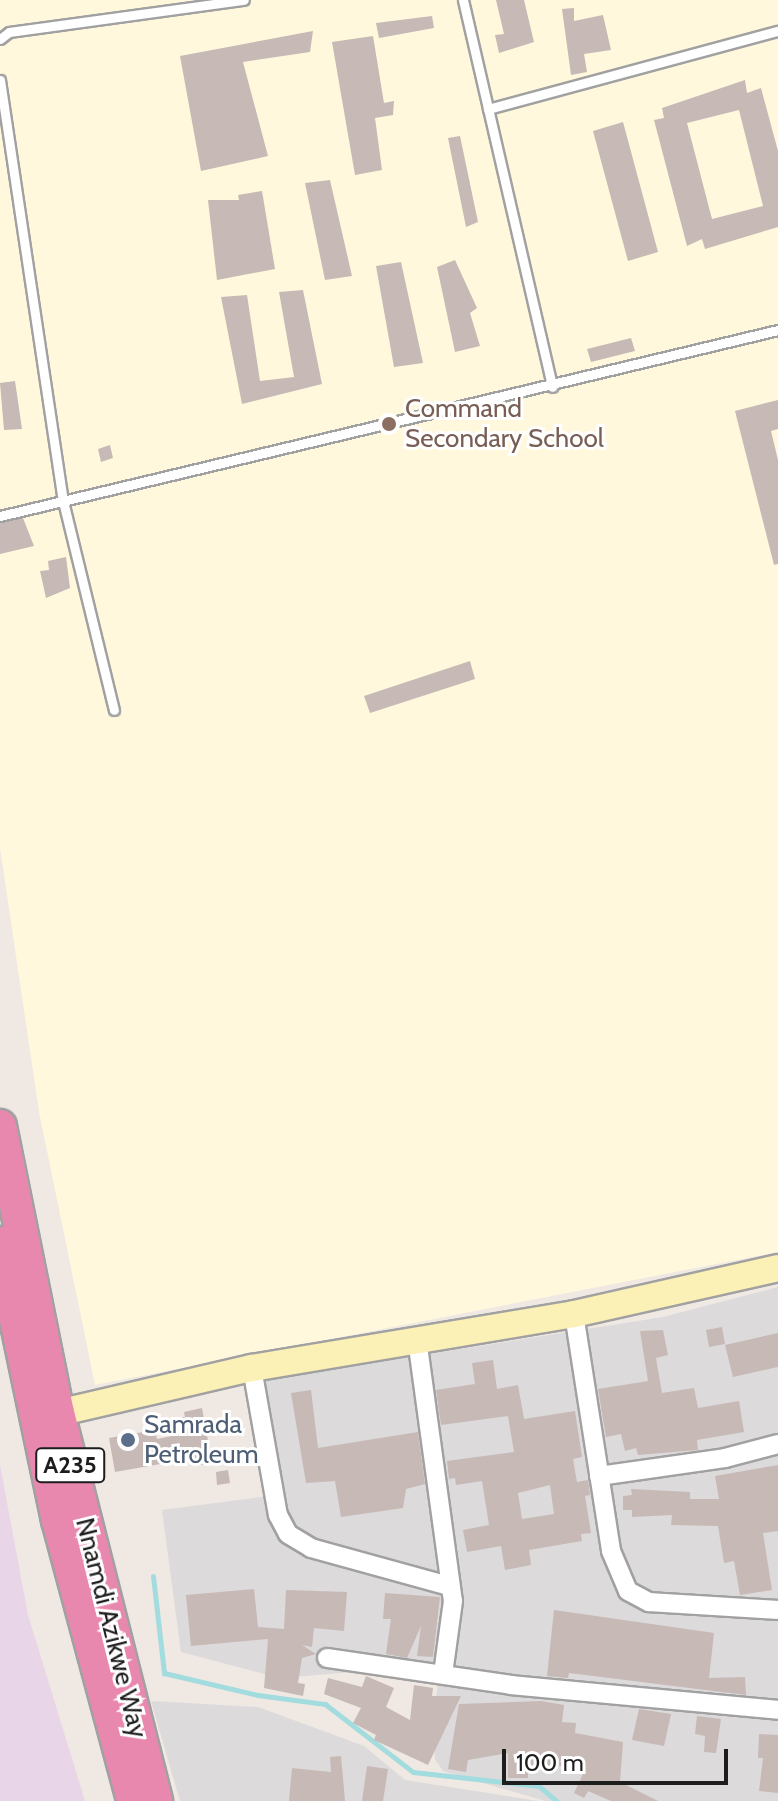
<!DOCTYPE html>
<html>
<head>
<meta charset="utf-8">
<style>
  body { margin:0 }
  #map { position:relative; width:778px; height:1801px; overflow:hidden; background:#efe8e3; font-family:Cabin,sans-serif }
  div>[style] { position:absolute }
  .residential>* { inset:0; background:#dcdadb }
  .industrial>* { inset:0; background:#e8d5e8 }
  .education>* { inset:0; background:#fff8dc }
  .stream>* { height:5px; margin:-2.5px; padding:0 2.5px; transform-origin:2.5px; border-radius:2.5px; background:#a2dcde }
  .building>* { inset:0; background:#c7b9b6 }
  .roads { filter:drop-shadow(2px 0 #a1a1a1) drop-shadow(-2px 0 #a1a1a1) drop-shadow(0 2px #a1a1a1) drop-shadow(0 -2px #a1a1a1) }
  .lane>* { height:9px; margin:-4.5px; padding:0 4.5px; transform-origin:4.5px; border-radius:4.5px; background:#fff }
  .street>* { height:18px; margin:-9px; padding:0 9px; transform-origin:9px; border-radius:9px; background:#fff }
  .secondary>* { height:26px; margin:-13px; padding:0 13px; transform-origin:13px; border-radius:13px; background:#fbf0b5 }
  .highway>* { height:32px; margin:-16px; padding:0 16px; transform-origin:16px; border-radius:16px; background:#e988ae }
  .dots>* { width:22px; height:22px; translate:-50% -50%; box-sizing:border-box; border:4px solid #fff; border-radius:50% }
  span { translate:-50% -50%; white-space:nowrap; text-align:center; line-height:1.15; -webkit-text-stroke:6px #fff; paint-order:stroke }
  .shield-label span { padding:2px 6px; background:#fff; border:2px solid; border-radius:6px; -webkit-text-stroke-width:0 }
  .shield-label { font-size:24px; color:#1d1d1d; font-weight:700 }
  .education-label { font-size:26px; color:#785e54 }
  .left { translate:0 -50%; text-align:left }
  .service-label { font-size:26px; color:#4e5e75 }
  .street-label { font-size:26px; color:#1d1d1d }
  .scale { position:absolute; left:502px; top:1749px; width:226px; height:36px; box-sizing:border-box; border:4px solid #1d1d1d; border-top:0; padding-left:10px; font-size:24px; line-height:28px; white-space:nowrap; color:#1d1d1d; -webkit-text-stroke:6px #fff; paint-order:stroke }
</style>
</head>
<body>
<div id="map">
  <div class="residential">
    <i style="clip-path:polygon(778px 1287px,778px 1801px,545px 1801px,443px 1771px,435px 1759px,432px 1729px,438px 1683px,353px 1672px,280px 1678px,181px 1652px,162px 1510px,276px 1495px,260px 1381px,663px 1317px)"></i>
    <i style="clip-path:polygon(151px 1701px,258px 1707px,364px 1746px,405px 1780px,538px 1801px,180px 1801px)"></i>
  </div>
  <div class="industrial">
    <i style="clip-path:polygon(0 1465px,28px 1615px,85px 1801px,0 1801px)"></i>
  </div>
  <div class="education">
    <i style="clip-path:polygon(0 0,778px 0,778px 1252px,95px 1385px,39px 1112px,0 848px)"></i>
  </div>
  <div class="stream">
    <i style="left:153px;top:1576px;width:98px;rotate:83.5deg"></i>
    <i style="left:164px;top:1673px;width:97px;rotate:13.2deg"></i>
    <i style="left:258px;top:1695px;width:68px;rotate:7.7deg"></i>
    <i style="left:325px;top:1704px;width:111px;rotate:37.7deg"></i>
    <i style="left:413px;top:1772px;width:127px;rotate:6.3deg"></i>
    <i style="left:539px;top:1786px;width:23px;rotate:41deg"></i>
  </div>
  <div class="building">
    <i style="clip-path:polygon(496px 0,524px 0,534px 42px,499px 53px,495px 35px,504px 34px)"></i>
    <i style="clip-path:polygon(574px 8px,574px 21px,603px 15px,611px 50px,584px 54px,587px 72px,571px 75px,562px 9px)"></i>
    <i style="clip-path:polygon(432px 16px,434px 28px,379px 38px,376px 23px)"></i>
    <i style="clip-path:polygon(313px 31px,310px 52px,243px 62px,268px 156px,201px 171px,180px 56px)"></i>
    <i style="clip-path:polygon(373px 36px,384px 103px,394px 101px,393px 115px,375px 118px,382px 170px,355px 175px,332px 42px)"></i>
    <i style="clip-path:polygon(evenodd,745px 80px,747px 93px,761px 88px,778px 151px,778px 227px,705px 249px,702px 239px,687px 246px,654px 120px,664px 118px,662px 108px,745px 80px,739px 110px,763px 206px,712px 219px,687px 123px,739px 110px)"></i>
    <i style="clip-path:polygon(623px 122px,658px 252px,628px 261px,593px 131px)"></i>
    <i style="clip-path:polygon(460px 136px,478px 222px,466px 227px,448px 138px)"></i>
    <i style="clip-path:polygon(330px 180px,352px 276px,325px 280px,305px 183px)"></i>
    <i style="clip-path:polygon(262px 191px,275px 269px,217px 280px,208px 200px,239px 200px,238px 195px)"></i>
    <i style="clip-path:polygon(455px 260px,477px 308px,470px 313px,480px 346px,455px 352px,437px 267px)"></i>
    <i style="clip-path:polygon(401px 262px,423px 363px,394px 367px,376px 266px)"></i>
    <i style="clip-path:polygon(303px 290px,322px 384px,242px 404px,221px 297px,247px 295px,260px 381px,294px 377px,279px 292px)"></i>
    <i style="clip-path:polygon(631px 338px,635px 351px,591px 362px,587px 349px)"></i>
    <i style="clip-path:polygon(15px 381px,22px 429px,4px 430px,0 383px)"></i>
    <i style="clip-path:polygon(778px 400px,778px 429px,771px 431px,778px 460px,778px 564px,774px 565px,735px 411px)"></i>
    <i style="clip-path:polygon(110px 445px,113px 458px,101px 462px,98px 449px)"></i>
    <i style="clip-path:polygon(23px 518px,34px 546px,0 554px,0 523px)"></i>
    <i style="clip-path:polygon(66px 557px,70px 588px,46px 598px,40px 571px,49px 570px,48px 561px)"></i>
    <i style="clip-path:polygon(470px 661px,475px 679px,370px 713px,364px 696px)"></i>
    <i style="clip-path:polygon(722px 1327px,725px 1344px,709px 1347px,706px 1330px)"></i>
    <i style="clip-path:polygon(663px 1330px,668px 1355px,656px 1358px,662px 1393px,694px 1388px,698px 1408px,739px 1401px,744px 1432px,697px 1440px,698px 1450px,638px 1455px,636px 1448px,625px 1451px,621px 1434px,606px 1437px,598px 1389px,648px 1381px,640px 1331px)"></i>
    <i style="clip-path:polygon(778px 1333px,778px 1367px,733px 1377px,725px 1345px)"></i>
    <i style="clip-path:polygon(evenodd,493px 1360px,497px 1389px,518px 1385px,524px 1419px,575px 1411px,582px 1457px,573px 1459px,577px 1482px,588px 1480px,590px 1495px,585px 1496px,591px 1533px,581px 1534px,582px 1541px,529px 1550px,531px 1565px,505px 1570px,501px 1546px,467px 1552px,463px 1530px,489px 1525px,482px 1481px,456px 1485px,455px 1478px,449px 1479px,447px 1461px,514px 1452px,508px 1416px,441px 1425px,436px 1390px,475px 1384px,472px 1363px,493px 1360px,550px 1485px,554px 1514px,522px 1519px,518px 1493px,550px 1485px)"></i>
    <i style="clip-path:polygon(311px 1390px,318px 1448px,418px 1432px,425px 1484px,406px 1489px,403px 1508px,341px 1517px,335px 1481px,306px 1483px,291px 1393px)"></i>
    <i style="clip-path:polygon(202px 1408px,212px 1463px,194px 1466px,193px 1460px,183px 1460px,115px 1472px,109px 1438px,155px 1430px,157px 1439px,182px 1434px,179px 1418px,185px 1417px,184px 1412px)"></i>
    <i style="clip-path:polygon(778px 1465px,778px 1531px,763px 1533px,772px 1590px,740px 1595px,734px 1561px,724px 1563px,718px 1526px,671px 1525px,672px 1515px,632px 1517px,632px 1510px,623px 1510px,623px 1496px,632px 1495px,631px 1489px,690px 1492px,690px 1499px,719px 1499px,715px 1476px)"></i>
    <i style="clip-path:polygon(228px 1470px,230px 1483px,217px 1485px,216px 1472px)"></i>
    <i style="clip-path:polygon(254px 1589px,258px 1627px,284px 1629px,286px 1590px,347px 1592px,344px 1631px,314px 1628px,312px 1647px,302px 1645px,316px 1654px,302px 1658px,298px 1683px,305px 1684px,303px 1696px,264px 1688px,268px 1639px,191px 1646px,186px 1595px)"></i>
    <i style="clip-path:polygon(385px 1593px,440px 1597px,433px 1657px,417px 1656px,421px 1626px,407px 1658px,386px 1654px,391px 1619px,383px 1619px)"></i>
    <i style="clip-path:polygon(554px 1610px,714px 1633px,709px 1678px,745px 1677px,746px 1695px,569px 1673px,568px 1678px,547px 1676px)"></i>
    <i style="clip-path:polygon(366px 1676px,394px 1688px,386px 1707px,410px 1720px,414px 1685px,433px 1688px,432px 1696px,461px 1696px,428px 1765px,374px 1740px,376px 1735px,353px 1723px,361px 1708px,324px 1694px,328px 1678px,362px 1687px)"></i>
    <i style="clip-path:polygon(541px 1701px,564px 1705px,562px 1722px,576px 1723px,575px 1733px,623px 1742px,620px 1782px,658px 1801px,611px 1801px,588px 1791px,584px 1798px,574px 1793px,583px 1774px,562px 1772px,563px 1766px,528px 1765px,528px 1778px,508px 1778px,508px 1753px,468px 1760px,466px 1772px,448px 1769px,459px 1704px)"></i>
    <i style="clip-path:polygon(639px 1709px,671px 1714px,664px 1746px,632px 1740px)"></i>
    <i style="clip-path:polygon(697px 1716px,721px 1719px,716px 1753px,704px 1752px,705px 1736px,695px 1734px)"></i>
    <i style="clip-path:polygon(759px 1734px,778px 1735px,778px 1793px,759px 1791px,763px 1758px,758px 1758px)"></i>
    <i style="clip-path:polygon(341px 1756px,345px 1801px,289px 1801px,292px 1768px,331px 1772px,330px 1757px)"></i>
    <i style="clip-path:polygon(367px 1766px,388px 1769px,383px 1801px,362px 1801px)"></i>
  </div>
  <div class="roads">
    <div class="lane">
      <i style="left:463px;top:0;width:397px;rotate:77deg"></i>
      <i style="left:0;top:39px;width:11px;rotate:-38deg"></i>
      <i style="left:9px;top:32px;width:237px;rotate:-7.8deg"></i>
      <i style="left:0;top:80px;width:426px;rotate:81.5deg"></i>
      <i style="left:63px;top:501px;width:215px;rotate:76.3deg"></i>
      <i style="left:488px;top:109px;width:300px;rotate:-15.1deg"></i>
      <i style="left:0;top:516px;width:800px;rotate:-13.45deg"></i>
    </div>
    <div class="street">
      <i style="left:574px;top:1314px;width:240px;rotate:81.1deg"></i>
      <i style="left:611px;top:1551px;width:43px;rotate:67deg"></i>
      <i style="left:628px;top:1591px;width:24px;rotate:28deg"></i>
      <i style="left:649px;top:1602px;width:129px;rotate:3.5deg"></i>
      <i style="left:417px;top:1339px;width:264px;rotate:82.2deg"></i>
      <i style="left:453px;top:1601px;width:74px;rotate:97.8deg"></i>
      <i style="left:252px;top:1368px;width:149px;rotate:80deg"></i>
      <i style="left:278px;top:1515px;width:21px;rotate:62deg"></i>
      <i style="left:288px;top:1534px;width:27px;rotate:31deg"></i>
      <i style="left:311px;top:1548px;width:143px;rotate:15.4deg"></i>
      <i style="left:599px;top:1476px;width:127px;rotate:-8.1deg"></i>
      <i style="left:725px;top:1458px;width:55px;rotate:-14.8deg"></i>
      <i style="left:327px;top:1658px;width:186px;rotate:8.3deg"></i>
      <i style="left:511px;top:1685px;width:268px;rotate:5.3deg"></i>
    </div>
    <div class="secondary">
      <i style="left:58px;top:1413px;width:199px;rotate:-13.1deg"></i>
      <i style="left:252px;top:1368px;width:326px;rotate:-9.5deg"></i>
      <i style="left:574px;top:1314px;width:209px;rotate:-12.7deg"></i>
    </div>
    <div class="highway">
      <i style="left:0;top:1126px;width:293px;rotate:78.6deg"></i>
      <i style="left:58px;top:1413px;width:400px;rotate:75.8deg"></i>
      <i style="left:0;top:1243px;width:283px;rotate:78.2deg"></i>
      <i style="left:58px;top:1520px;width:286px;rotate:75deg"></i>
    </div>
  </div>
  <div class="dots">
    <i style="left:389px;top:424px;background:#8d6e63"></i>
    <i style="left:128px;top:1440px;background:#5c6f8a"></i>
  </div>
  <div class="shield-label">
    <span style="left:70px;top:1465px">A235</span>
  </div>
  <div class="education-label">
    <span class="left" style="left:405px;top:424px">Command<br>Secondary School</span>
  </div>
  <div class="service-label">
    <span class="left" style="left:144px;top:1440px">Samrada<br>Petroleum</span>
  </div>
  <div class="street-label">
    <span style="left:111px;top:1628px;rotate:76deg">Nnamdi Azikwe Way</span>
  </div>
  <div class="scale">100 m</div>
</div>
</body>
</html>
